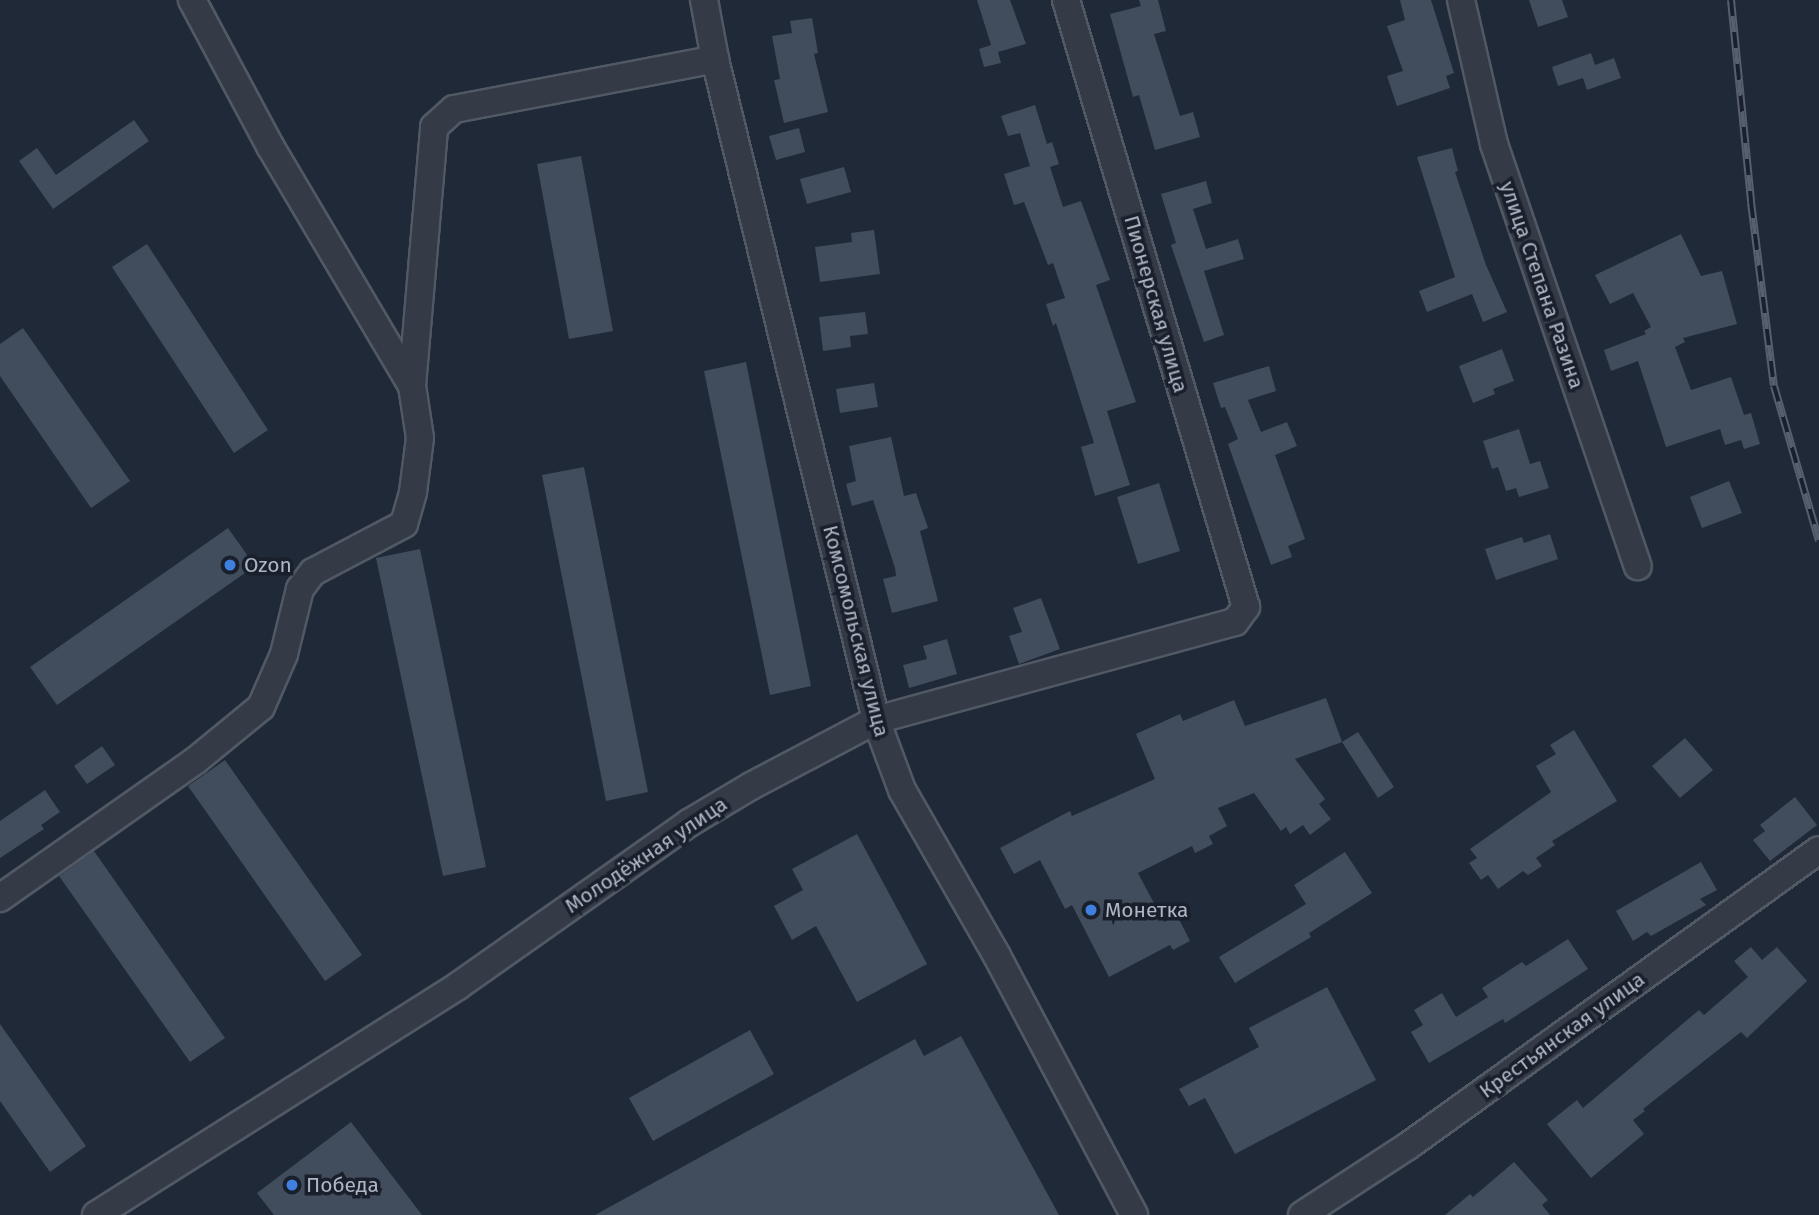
<!DOCTYPE html>
<html>
<head>
<meta charset="utf-8">
<style>
  body { margin:0 }
  #map { position:relative; width:1819px; height:1215px; overflow:hidden; background:#202937; font-family:"Fira Sans",sans-serif }
  div>[style] { position:absolute }
  .building>* { inset:0; background:#414c5c }
  .roads { filter:drop-shadow(2px 0 #515965) drop-shadow(-2px 0 #515965) drop-shadow(0 2px #515965) drop-shadow(0 -2px #515965) }
  .minor>* { height:26px; margin:-13px; padding:0 13px; transform-origin:13px; border-radius:13px; background:#343b47 }
  .rail>* { height:8px; margin-top:-4px; transform-origin:0; background:repeating-linear-gradient(90deg,#19202c 0 16px,#565f6e 0 32px); box-sizing:border-box; border-block:2px solid #565f6e }
  .dots>* { width:19px; height:19px; translate:-50% -50%; box-sizing:border-box; border:4px solid #19202c; border-radius:50% }
  span { translate:-50% -50%; white-space:nowrap; text-align:center; line-height:1.15; -webkit-text-stroke:7px #19202c; paint-order:stroke }
  .street-label { font-size:21px; color:#aeb6c4 }
  .poi-label { font-size:21px; color:#aeb6c4 }
  .left { translate:0 -50%; text-align:left }
</style>
</head>
<body>
<div id="map">
  <div class="building">
    <i style="clip-path:polygon(977px 0,1010px 0,1026px 44px,998px 52px,1001px 63px,984px 67px,979px 49px,991px 45px)"></i>
    <i style="clip-path:polygon(1139px 0,1158px 0,1166px 31px,1154px 34px,1180px 116px,1193px 112px,1200px 137px,1155px 150px,1139px 95px,1133px 97px,1110px 14px,1141px 6px)"></i>
    <i style="clip-path:polygon(1400px 0,1431px 0,1454px 73px,1446px 76px,1450px 88px,1397px 106px,1387px 76px,1403px 71px,1387px 26px,1405px 20px)"></i>
    <i style="clip-path:polygon(1529px 0,1562px 0,1568px 17px,1538px 27px)"></i>
    <i style="clip-path:polygon(812px 18px,818px 53px,814px 54px,828px 112px,784px 123px,774px 80px,780px 79px,772px 36px,792px 33px,790px 21px)"></i>
    <i style="clip-path:polygon(1591px 53px,1595px 65px,1614px 58px,1621px 78px,1587px 90px,1583px 78px,1558px 86px,1552px 67px)"></i>
    <i style="clip-path:polygon(1035px 105px,1047px 144px,1052px 142px,1059px 164px,1050px 167px,1063px 207px,1081px 201px,1110px 280px,1096px 285px,1136px 402px,1107px 411px,1130px 485px,1095px 496px,1081px 447px,1094px 443px,1056px 323px,1053px 326px,1046px 304px,1065px 298px,1053px 263px,1048px 265px,1024px 202px,1014px 205px,1004px 174px,1030px 166px,1020px 133px,1008px 136px,1001px 116px)"></i>
    <i style="clip-path:polygon(134px 120px,149px 141px,53px 209px,19px 161px,37px 148px,56px 175px)"></i>
    <i style="clip-path:polygon(799px 128px,805px 152px,776px 160px,769px 136px)"></i>
    <i style="clip-path:polygon(1452px 148px,1458px 171px,1455px 172px,1486px 265px,1507px 312px,1483px 322px,1472px 294px,1427px 312px,1419px 291px,1455px 277px,1417px 157px)"></i>
    <i style="clip-path:polygon(581px 156px,613px 331px,569px 339px,537px 164px)"></i>
    <i style="clip-path:polygon(844px 167px,851px 192px,807px 204px,800px 179px)"></i>
    <i style="clip-path:polygon(1206px 181px,1212px 203px,1193px 209px,1206px 249px,1238px 239px,1244px 259px,1204px 271px,1224px 335px,1204px 342px,1171px 245px,1176px 243px,1161px 194px)"></i>
    <i style="clip-path:polygon(874px 230px,880px 274px,820px 282px,815px 247px,852px 242px,851px 233px)"></i>
    <i style="clip-path:polygon(1681px 234px,1701px 276px,1722px 271px,1737px 324px,1683px 338px,1685px 342px,1675px 347px,1691px 390px,1731px 377px,1744px 415px,1751px 413px,1760px 444px,1744px 449px,1741px 440px,1725px 445px,1720px 429px,1666px 447px,1638px 361px,1611px 371px,1604px 350px,1646px 334px,1644px 331px,1651px 327px,1633px 293px,1610px 304px,1595px 275px)"></i>
    <i style="clip-path:polygon(147px 244px,268px 430px,234px 453px,112px 267px)"></i>
    <i style="clip-path:polygon(865px 312px,868px 334px,850px 336px,851px 347px,823px 351px,819px 317px)"></i>
    <i style="clip-path:polygon(23px 328px,130px 481px,91px 508px,0 376px,0 344px)"></i>
    <i style="clip-path:polygon(1502px 349px,1514px 381px,1493px 389px,1495px 394px,1473px 403px,1459px 366px)"></i>
    <i style="clip-path:polygon(746px 362px,811px 686px,770px 695px,704px 371px)"></i>
    <i style="clip-path:polygon(1269px 366px,1276px 391px,1248px 400px,1261px 432px,1287px 422px,1297px 446px,1275px 455px,1305px 539px,1288px 546px,1292px 557px,1271px 565px,1228px 444px,1238px 439px,1225px 407px,1221px 408px,1213px 383px)"></i>
    <i style="clip-path:polygon(874px 383px,878px 407px,840px 413px,836px 389px)"></i>
    <i style="clip-path:polygon(1519px 429px,1530px 464px,1540px 461px,1549px 488px,1519px 497px,1516px 488px,1506px 491px,1498px 467px,1492px 469px,1483px 441px)"></i>
    <i style="clip-path:polygon(891px 437px,904px 496px,916px 493px,928px 528px,920px 531px,938px 601px,892px 613px,883px 579px,896px 576px,895px 568px,873px 500px,852px 506px,846px 484px,856px 481px,849px 446px)"></i>
    <i style="clip-path:polygon(584px 467px,648px 792px,606px 801px,542px 475px)"></i>
    <i style="clip-path:polygon(1729px 481px,1742px 513px,1702px 528px,1690px 497px)"></i>
    <i style="clip-path:polygon(1159px 483px,1180px 551px,1138px 564px,1117px 497px)"></i>
    <i style="clip-path:polygon(228px 528px,255px 566px,57px 705px,30px 667px)"></i>
    <i style="clip-path:polygon(1550px 534px,1558px 559px,1496px 580px,1485px 549px,1522px 537px,1524px 543px)"></i>
    <i style="clip-path:polygon(420px 549px,486px 867px,443px 876px,376px 558px)"></i>
    <i style="clip-path:polygon(1041px 598px,1060px 649px,1019px 664px,1009px 636px,1022px 632px,1013px 608px)"></i>
    <i style="clip-path:polygon(947px 639px,957px 674px,909px 688px,903px 665px,927px 659px,923px 646px)"></i>
    <i style="clip-path:polygon(1326px 698px,1342px 742px,1295px 759px,1325px 799px,1319px 804px,1331px 819px,1310px 835px,1303px 825px,1290px 834px,1286px 827px,1281px 831px,1254px 793px,1218px 808px,1227px 826px,1209px 836px,1213px 844px,1195px 853px,1192px 846px,1138px 873px,1164px 922px,1177px 915px,1190px 941px,1173px 950px,1170px 945px,1109px 977px,1072px 905px,1065px 909px,1040px 860px,1014px 874px,1000px 848px,1070px 811px,1072px 816px,1155px 779px,1136px 734px,1180px 714px,1183px 721px,1234px 700px,1245px 726px)"></i>
    <i style="clip-path:polygon(1574px 730px,1617px 801px,1552px 841px,1555px 845px,1536px 858px,1542px 866px,1528px 875px,1523px 871px,1498px 889px,1488px 875px,1481px 880px,1469px 863px,1477px 858px,1470px 849px,1551px 792px,1536px 766px,1556px 754px,1550px 745px)"></i>
    <i style="clip-path:polygon(1358px 732px,1394px 787px,1378px 798px,1342px 742px)"></i>
    <i style="clip-path:polygon(1685px 738px,1713px 770px,1680px 798px,1652px 766px)"></i>
    <i style="clip-path:polygon(102px 746px,115px 765px,87px 784px,74px 766px)"></i>
    <i style="clip-path:polygon(225px 760px,362px 955px,325px 981px,188px 786px)"></i>
    <i style="clip-path:polygon(45px 790px,60px 812px,41px 825px,44px 829px,0 858px,0 821px)"></i>
    <i style="clip-path:polygon(1795px 797px,1817px 825px,1770px 861px,1753px 840px,1765px 831px,1760px 825px)"></i>
    <i style="clip-path:polygon(857px 834px,927px 964px,857px 1002px,816px 926px,792px 940px,774px 906px,803px 890px,792px 869px)"></i>
    <i style="clip-path:polygon(94px 851px,225px 1038px,190px 1062px,59px 876px)"></i>
    <i style="clip-path:polygon(1345px 852px,1372px 893px,1309px 933px,1311px 937px,1235px 983px,1219px 957px,1306px 904px,1294px 885px)"></i>
    <i style="clip-path:polygon(1701px 862px,1717px 890px,1700px 899px,1706px 905px,1651px 936px,1647px 932px,1633px 941px,1616px 911px)"></i>
    <i style="clip-path:polygon(1568px 939px,1588px 969px,1505px 1023px,1503px 1019px,1429px 1063px,1411px 1032px,1423px 1025px,1414px 1010px,1442px 993px,1456px 1017px,1488px 997px,1482px 988px,1522px 962px,1526px 966px)"></i>
    <i style="clip-path:polygon(1751px 947px,1762px 960px,1777px 947px,1807px 981px,1747px 1038px,1741px 1032px,1643px 1109px,1645px 1111px,1633px 1120px,1644px 1134px,1591px 1178px,1547px 1124px,1577px 1100px,1583px 1108px,1699px 1010px,1704px 1015px,1748px 977px,1734px 961px)"></i>
    <i style="clip-path:polygon(1327px 987px,1376px 1080px,1235px 1154px,1205px 1098px,1189px 1106px,1179px 1089px,1259px 1047px,1249px 1028px)"></i>
    <i style="clip-path:polygon(0 1024px,86px 1146px,50px 1172px,0 1101px)"></i>
    <i style="clip-path:polygon(750px 1030px,774px 1074px,653px 1141px,629px 1098px)"></i>
    <i style="clip-path:polygon(961px 1036px,1059px 1215px,595px 1215px,915px 1039px,924px 1056px)"></i>
    <i style="clip-path:polygon(351px 1122px,422px 1215px,274px 1215px,257px 1193px)"></i>
    <i style="clip-path:polygon(1514px 1162px,1548px 1200px,1542px 1205px,1550px 1215px,1445px 1215px,1470px 1194px,1473px 1197px)"></i>
  </div>
  <div class="roads">
    <div class="minor">
      <i style="left:704px;top:0;width:60px;rotate:79.4deg"></i>
      <i style="left:715px;top:59px;width:680px;rotate:76.31deg"></i>
      <i style="left:876px;top:720px;width:75px;rotate:69.6deg"></i>
      <i style="left:902px;top:790px;width:191px;rotate:60.2deg"></i>
      <i style="left:997px;top:956px;width:293px;rotate:62.1deg"></i>
      <i style="left:1461px;top:0;width:148px;rotate:77.1deg"></i>
      <i style="left:1494px;top:144px;width:446px;rotate:71.2deg"></i>
      <i style="left:412px;top:386px;width:260px;rotate:-85.1deg"></i>
      <i style="left:434px;top:127px;width:27px;rotate:-42deg"></i>
      <i style="left:454px;top:109px;width:266px;rotate:-10.8deg"></i>
      <i style="left:0;top:898px;width:238px;rotate:-35.1deg"></i>
      <i style="left:195px;top:761px;width:85px;rotate:-39.3deg"></i>
      <i style="left:261px;top:707px;width:58px;rotate:-66.5deg"></i>
      <i style="left:284px;top:654px;width:67px;rotate:-76.2deg"></i>
      <i style="left:300px;top:589px;width:21px;rotate:-53deg"></i>
      <i style="left:313px;top:572px;width:103px;rotate:-27.8deg"></i>
      <i style="left:404px;top:524px;width:33px;rotate:-74deg"></i>
      <i style="left:413px;top:492px;width:54px;rotate:-82.6deg"></i>
      <i style="left:420px;top:438px;width:53px;rotate:-98.7deg"></i>
      <i style="left:412px;top:386px;width:279px;rotate:-120.6deg"></i>
      <i style="left:270px;top:146px;width:166px;rotate:-118.1deg"></i>
      <i style="left:96px;top:1215px;width:428px;rotate:-32.3deg"></i>
      <i style="left:458px;top:986px;width:283px;rotate:-35.2deg"></i>
      <i style="left:689px;top:823px;width:72px;rotate:-30.8deg"></i>
      <i style="left:751px;top:786px;width:141px;rotate:-27.8deg"></i>
      <i style="left:876px;top:720px;width:372px;rotate:-15.3deg"></i>
      <i style="left:1235px;top:622px;width:19px;rotate:-54deg"></i>
      <i style="left:1246px;top:607px;width:633px;rotate:-106.52deg"></i>
      <i style="left:1302px;top:1215px;width:126px;rotate:-33.1deg"></i>
      <i style="left:1408px;top:1146px;width:506px;rotate:-35.76deg"></i>
    </div>
  </div>
  <div class="rail">
    <i style="left:1731px;top:0;width:203px;rotate:84.3deg"></i>
    <i style="left:1751px;top:202px;width:185px;rotate:82.9deg"></i>
    <i style="left:1774px;top:386px;width:161px;rotate:73.8deg"></i>
  </div>
  <div class="dots">
    <i style="left:230px;top:565px;background:#3f7fe0"></i>
    <i style="left:1091px;top:910px;background:#3f7fe0"></i>
    <i style="left:292px;top:1185px;background:#3f7fe0"></i>
  </div>
  <div class="street-label">
    <span style="left:1542px;top:285px;rotate:71deg">улица Степана Разина</span>
    <span style="left:1156px;top:304px;rotate:74deg">Пионерская улица</span>
    <span style="left:856px;top:631px;rotate:76deg">Комсомольская улица</span>
    <span style="left:646px;top:855px;rotate:-34deg">Молодёжная улица</span>
    <span style="left:1562px;top:1035px;rotate:-36deg">Крестьянская улица</span>
  </div>
  <div class="poi-label">
    <span class="left" style="left:244px;top:565px">Ozon</span>
    <span class="left" style="left:1105px;top:910px">Монетка</span>
    <span class="left" style="left:306px;top:1185px">Победа</span>
  </div>
</div>
</body>
</html>
